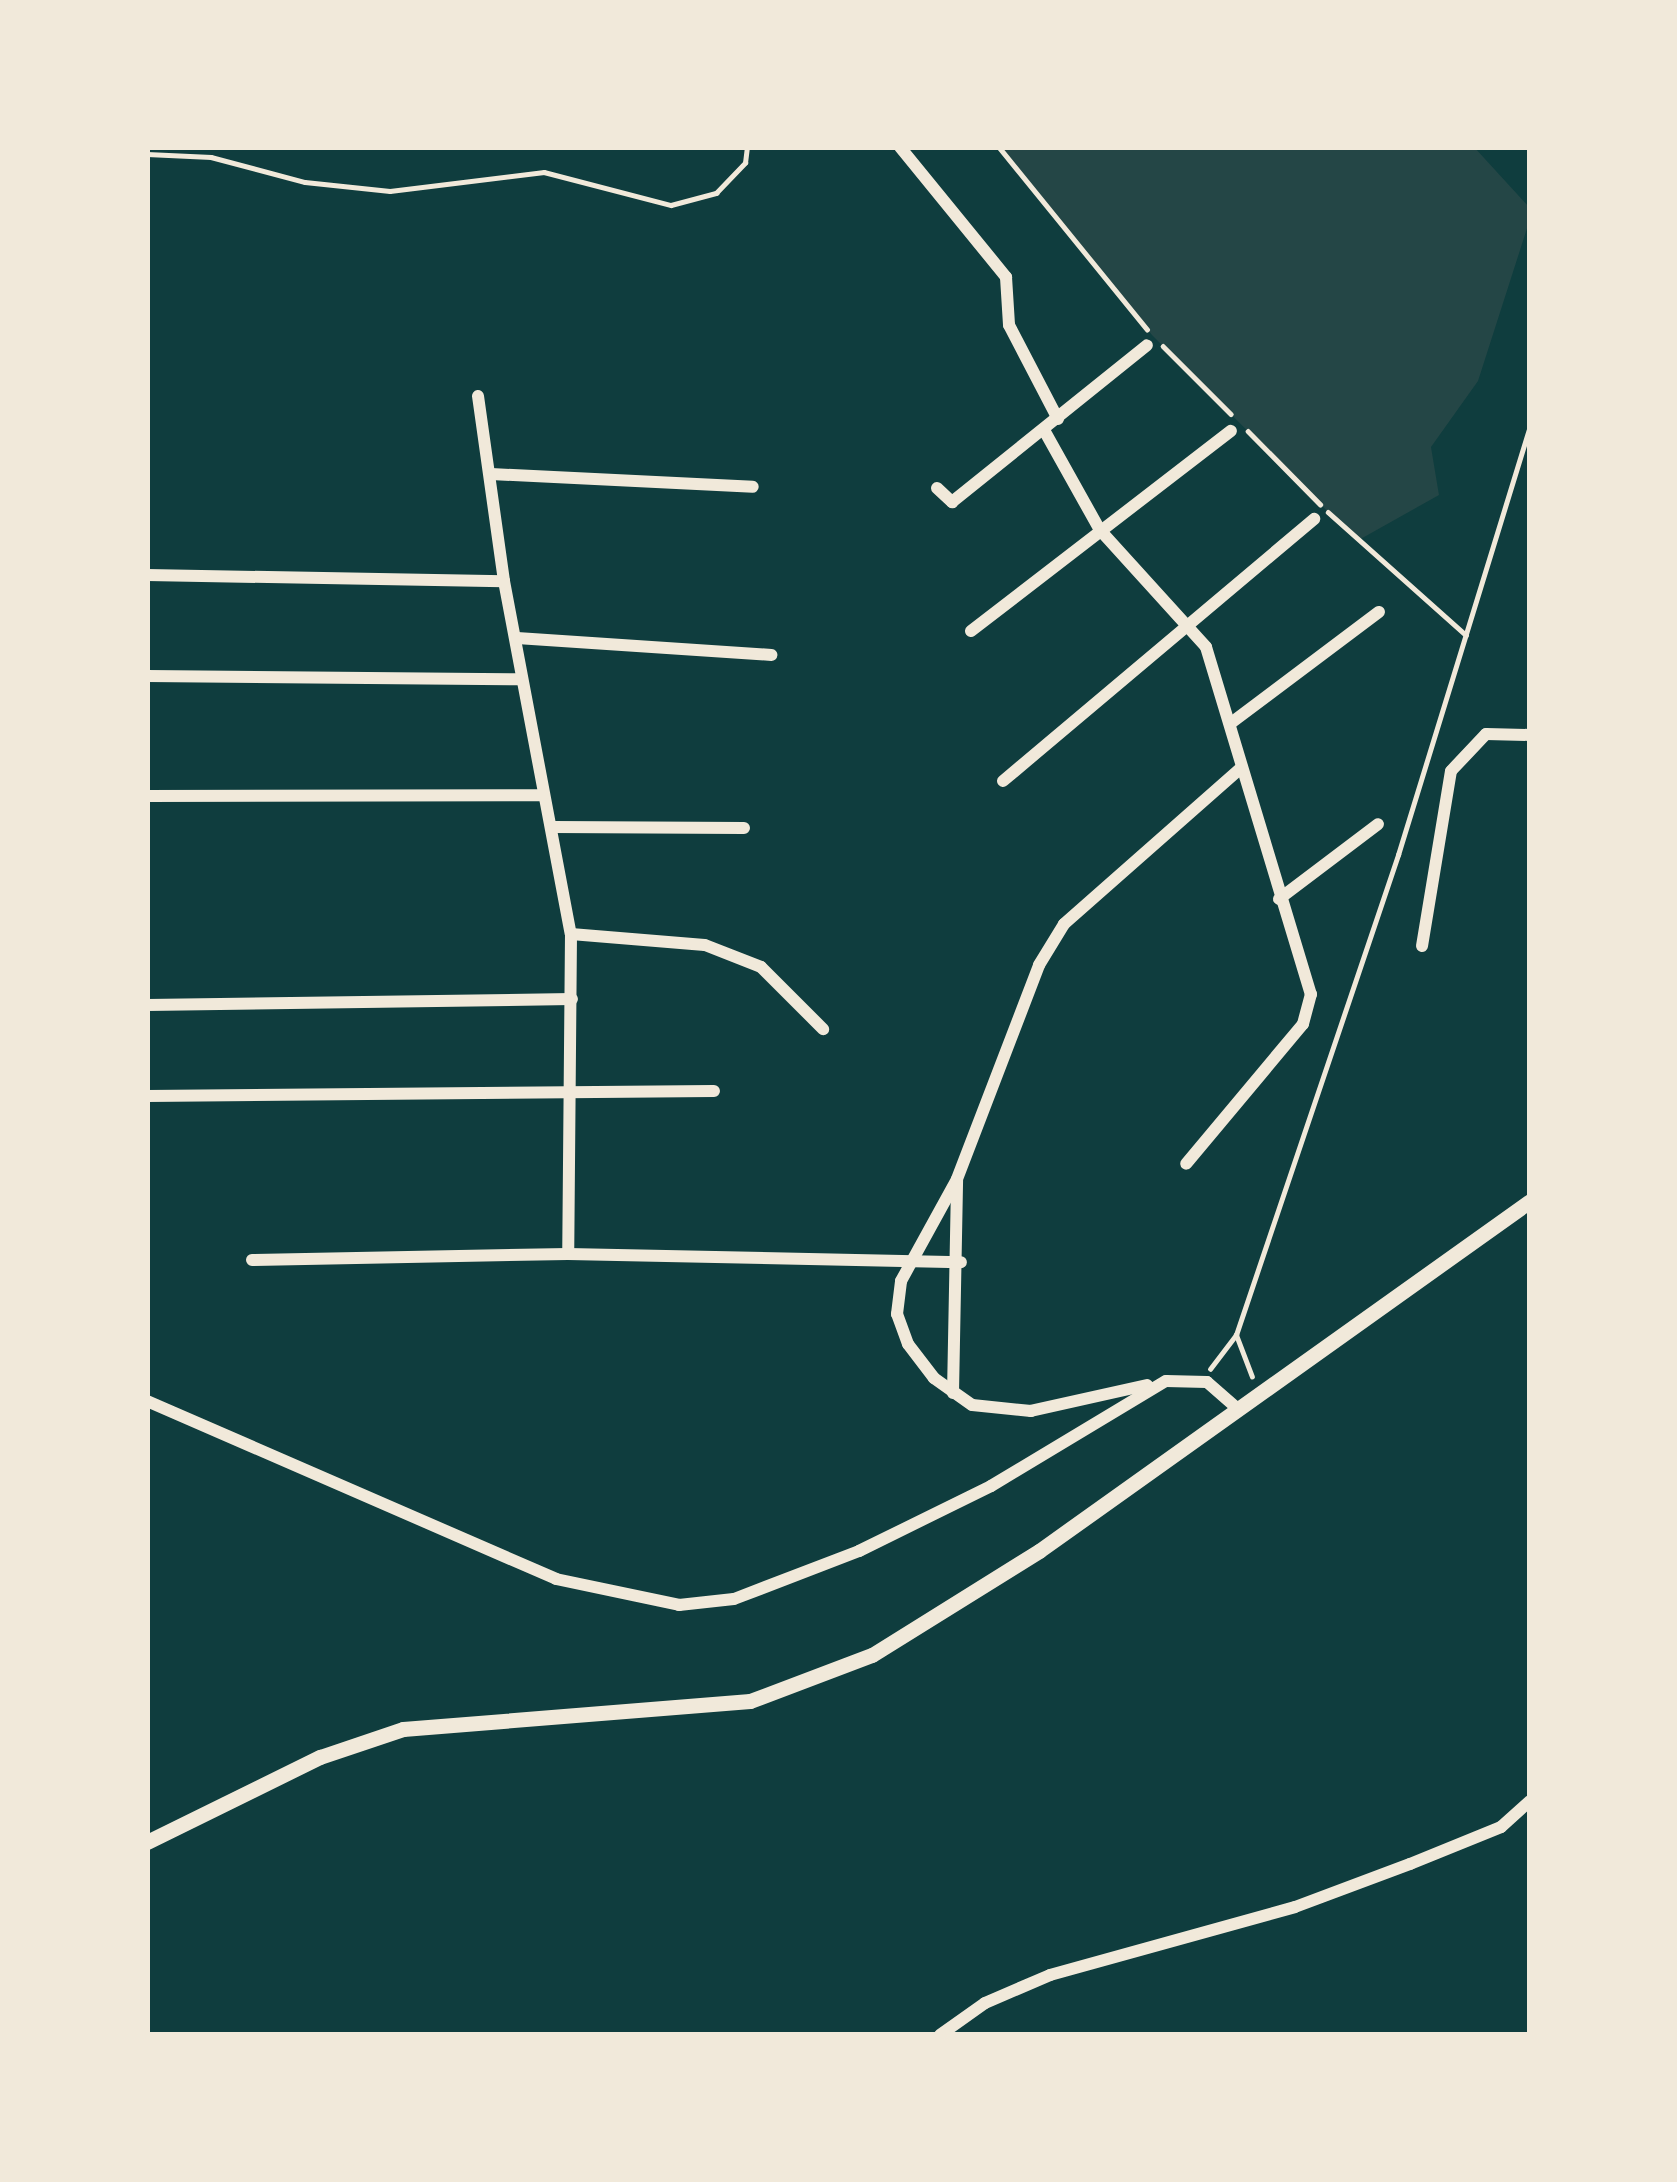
<!DOCTYPE html>
<html>
<head>
<meta charset="utf-8">
<style>
  body { margin:0 }
  #map { position:relative; width:1677px; height:2182px; overflow:hidden; background:#0f3d3e; font-family:"Times New Roman",serif }
  div>[style] { position:absolute }
  .green>* { inset:0; background:#244646 }
  .path>* { height:4.5px; margin:-2.25px; padding:0 2.25px; transform-origin:2.25px; border-radius:2.25px; background:#f1e9da }
  .minor>* { height:12px; margin:-6px; padding:0 6px; transform-origin:6px; border-radius:6px; background:#f1e9da }
  .tertiary>* { height:15px; margin:-7.5px; padding:0 7.5px; transform-origin:7.5px; border-radius:7.5px; background:#f1e9da }
  span { translate:-50% -50%; white-space:nowrap; text-align:center; line-height:1.15; -webkit-text-stroke:9px #f1e9da; paint-order:stroke }
  .frame { position:absolute; inset:0; border:150px solid #f1e9da; pointer-events:none }
</style>
</head>
<body>
<div id="map">
  <div class="green">
    <i style="clip-path:polygon(999px 147px,1474px 147px,1530px 208px,1530px 219px,1478px 381px,1431px 447px,1439px 495px,1357px 541px,1152px 335px)"></i>
  </div>
  <div class="path">
    <i style="left:999px;top:147px;width:235px;rotate:50.9deg"></i>
    <i style="left:147px;top:154px;width:64px;rotate:2.7deg"></i>
    <i style="left:211px;top:157px;width:97px;rotate:14.9deg"></i>
    <i style="left:305px;top:182px;width:85px;rotate:6deg"></i>
    <i style="left:390px;top:191px;width:155px;rotate:-7deg"></i>
    <i style="left:544px;top:172px;width:131px;rotate:14.6deg"></i>
    <i style="left:671px;top:205px;width:47px;rotate:-14.9deg"></i>
    <i style="left:716px;top:193px;width:42px;rotate:-46deg"></i>
    <i style="left:745px;top:163px;width:16px;rotate:-83deg"></i>
    <i style="left:1163px;top:346px;width:96px;rotate:45deg"></i>
    <i style="left:1248px;top:431px;width:103px;rotate:45.4deg"></i>
    <i style="left:1328px;top:512px;width:185px;rotate:41.7deg"></i>
    <i style="left:1210px;top:1369px;width:43px;rotate:-52.6deg"></i>
    <i style="left:1252px;top:1377px;width:45px;rotate:-110.9deg"></i>
    <i style="left:1236px;top:1335px;width:507px;rotate:-71.35deg"></i>
    <i style="left:1398px;top:855px;width:448px;rotate:-72.9deg"></i>
  </div>
  <div class="minor">
    <i style="left:900px;top:147px;width:168px;rotate:50.8deg"></i>
    <i style="left:1006px;top:277px;width:48px;rotate:86.4deg"></i>
    <i style="left:1009px;top:325px;width:106px;rotate:62.5deg"></i>
    <i style="left:478px;top:396px;width:187px;rotate:82deg"></i>
    <i style="left:504px;top:581px;width:359px;rotate:79.3deg"></i>
    <i style="left:571px;top:934px;width:320px;rotate:90.5deg"></i>
    <i style="left:1044px;top:430px;width:115px;rotate:60.8deg"></i>
    <i style="left:1100px;top:530px;width:158px;rotate:47.8deg"></i>
    <i style="left:1206px;top:647px;width:363px;rotate:73.2deg"></i>
    <i style="left:1311px;top:994px;width:31px;rotate:105deg"></i>
    <i style="left:1303px;top:1024px;width:182px;rotate:129.9deg"></i>
    <i style="left:491px;top:474px;width:262px;rotate:2.8deg"></i>
    <i style="left:937px;top:488px;width:21px;rotate:43deg"></i>
    <i style="left:952px;top:502px;width:250px;rotate:-38.8deg"></i>
    <i style="left:147px;top:575px;width:357px;rotate:1deg"></i>
    <i style="left:971px;top:631px;width:328px;rotate:-37.6deg"></i>
    <i style="left:517px;top:638px;width:255px;rotate:3.8deg"></i>
    <i style="left:147px;top:676px;width:374px;rotate:0.5deg"></i>
    <i style="left:1231px;top:723px;width:185px;rotate:-36.9deg"></i>
    <i style="left:1003px;top:781px;width:407px;rotate:-40.1deg"></i>
    <i style="left:147px;top:796px;width:395px;rotate:-0.1deg"></i>
    <i style="left:553px;top:827px;width:191px;rotate:0.3deg"></i>
    <i style="left:1279px;top:899px;width:124px;rotate:-37.1deg"></i>
    <i style="left:571px;top:934px;width:134px;rotate:4.7deg"></i>
    <i style="left:705px;top:945px;width:60px;rotate:21.4deg"></i>
    <i style="left:761px;top:967px;width:88px;rotate:45deg"></i>
    <i style="left:1422px;top:946px;width:177px;rotate:-80.6deg"></i>
    <i style="left:1451px;top:771px;width:51px;rotate:-46.6deg"></i>
    <i style="left:1486px;top:734px;width:44px;rotate:1.3deg"></i>
    <i style="left:147px;top:1005px;width:425px;rotate:-0.8deg"></i>
    <i style="left:147px;top:1096px;width:567px;rotate:-0.51deg"></i>
    <i style="left:252px;top:1260px;width:316px;rotate:-1.1deg"></i>
    <i style="left:568px;top:1254px;width:393px;rotate:1.2deg"></i>
    <i style="left:1147px;top:1385px;width:119px;rotate:167.4deg"></i>
    <i style="left:1031px;top:1411px;width:59px;rotate:-174.2deg"></i>
    <i style="left:972px;top:1405px;width:47px;rotate:-144.6deg"></i>
    <i style="left:934px;top:1378px;width:43px;rotate:-127.4deg"></i>
    <i style="left:908px;top:1344px;width:32px;rotate:-110deg"></i>
    <i style="left:897px;top:1314px;width:33px;rotate:-83deg"></i>
    <i style="left:901px;top:1281px;width:116px;rotate:-61.2deg"></i>
    <i style="left:957px;top:1179px;width:229px;rotate:-69deg"></i>
    <i style="left:1039px;top:965px;width:48px;rotate:-58.6deg"></i>
    <i style="left:1064px;top:924px;width:237px;rotate:-41.4deg"></i>
    <i style="left:953px;top:1393px;width:213px;rotate:-88.9deg"></i>
    <i style="left:147px;top:1401px;width:446px;rotate:23.5deg"></i>
    <i style="left:556px;top:1579px;width:126px;rotate:11.9deg"></i>
    <i style="left:679px;top:1605px;width:55px;rotate:-6.2deg"></i>
    <i style="left:734px;top:1599px;width:134px;rotate:-21deg"></i>
    <i style="left:859px;top:1551px;width:147px;rotate:-26.2deg"></i>
    <i style="left:991px;top:1486px;width:204px;rotate:-31deg"></i>
    <i style="left:1166px;top:1381px;width:41px;rotate:1.4deg"></i>
    <i style="left:1207px;top:1382px;width:41px;rotate:41.1deg"></i>
    <i style="left:940px;top:2035px;width:55px;rotate:-35.4deg"></i>
    <i style="left:985px;top:2003px;width:71px;rotate:-23.3deg"></i>
    <i style="left:1050px;top:1975px;width:254px;rotate:-15.5deg"></i>
    <i style="left:1295px;top:1907px;width:123px;rotate:-20.5deg"></i>
    <i style="left:1410px;top:1864px;width:98px;rotate:-22.1deg"></i>
    <i style="left:1501px;top:1827px;width:39px;rotate:-42deg"></i>
  </div>
  <div class="tertiary">
    <i style="left:147px;top:1842px;width:193px;rotate:-26.2deg"></i>
    <i style="left:320px;top:1757px;width:88px;rotate:-18.6deg"></i>
    <i style="left:403px;top:1729px;width:348px;rotate:-4.6deg"></i>
    <i style="left:750px;top:1701px;width:130px;rotate:-20.7deg"></i>
    <i style="left:872px;top:1655px;width:197px;rotate:-31.9deg"></i>
    <i style="left:1039px;top:1551px;width:603px;rotate:-35.48deg"></i>
  </div>
  <div class="frame"></div>
</div>
</body>
</html>
